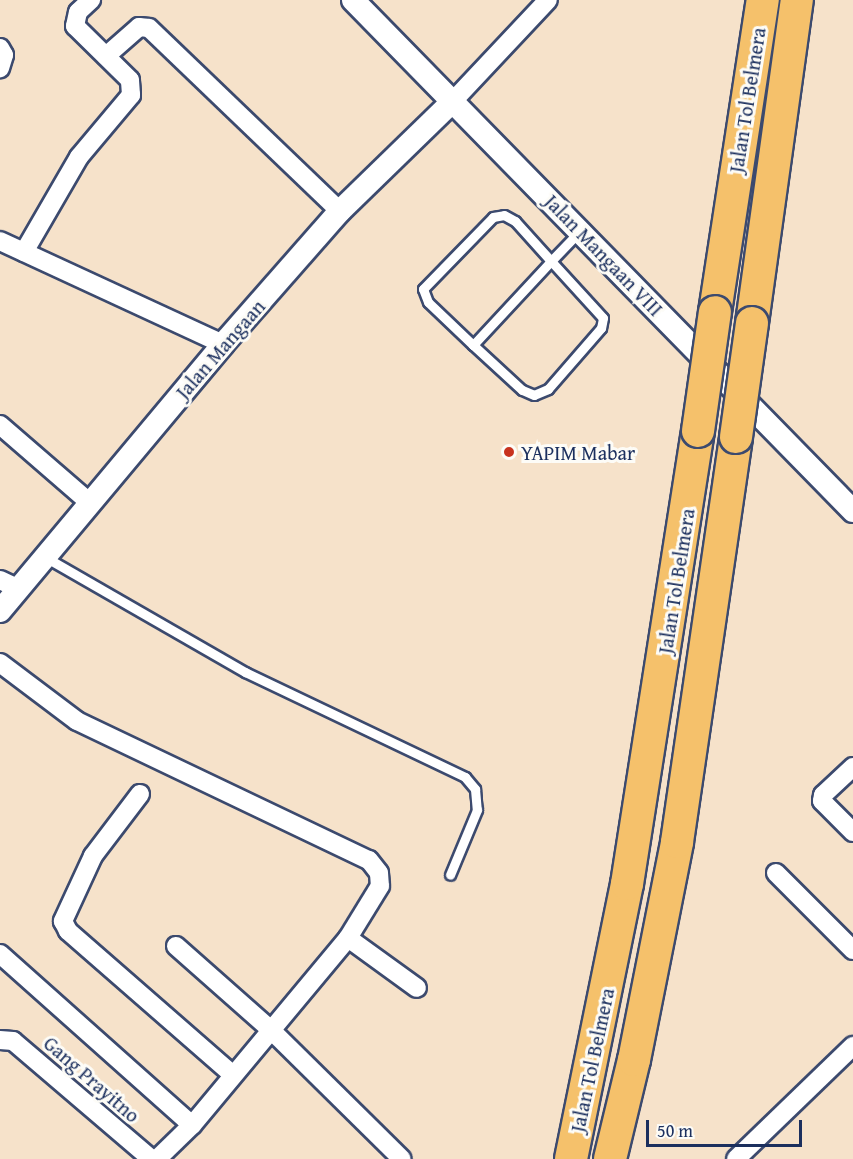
<!DOCTYPE html>
<html>
<head>
<meta charset="utf-8">
<style>
  body { margin:0 }
  #map { position:relative; width:853px; height:1159px; overflow:hidden; background:#f6e2ca; font-family:"Gentium Book Plus",serif }
  div>[style] { position:absolute }
  .roads { filter:drop-shadow(2px 0 #3c4a6e) drop-shadow(-2px 0 #3c4a6e) drop-shadow(0 2px #3c4a6e) drop-shadow(0 -2px #3c4a6e) }
  .service>* { height:9px; margin:-4.5px; padding:0 4.5px; transform-origin:4.5px; border-radius:4.5px; background:#fff }
  .minor>* { height:18px; margin:-9px; padding:0 9px; transform-origin:9px; border-radius:9px; background:#fff }
  .tertiary>* { height:22px; margin:-11px; padding:0 11px; transform-origin:11px; border-radius:11px; background:#fff }
  .motorway>* { height:32px; margin:-16px; padding:0 16px; transform-origin:16px; border-radius:16px; background:#f5c16b }
  .bridges { filter:drop-shadow(2px 0 #3c4a6e) drop-shadow(-2px 0 #3c4a6e) drop-shadow(0 2px #3c4a6e) drop-shadow(0 -2px #3c4a6e) }
  .motorway-bridge>* { height:32px; margin:-16px; padding:0 16px; transform-origin:16px; border-radius:16px; background:#f5c16b }
  .dots>* { width:16px; height:16px; translate:-50% -50%; box-sizing:border-box; border:3px solid #fdfcf7; border-radius:50% }
  span { translate:-50% -50%; white-space:nowrap; text-align:center; line-height:1.15; -webkit-text-stroke:6px #fdfcf7; paint-order:stroke }
  .street-label { font-size:20px; color:#1b2f5e }
  .poi-label { font-size:20px; color:#1b2f5e }
  .left { translate:0 -50%; text-align:left }
  .scale { position:absolute; left:646px; top:1120px; width:156px; height:27px; box-sizing:border-box; border:3px solid #1b2f5e; border-top:0; padding-left:8px; font-size:18px; line-height:21px; white-space:nowrap; color:#1b2f5e; -webkit-text-stroke:4px #fdfcf7; paint-order:stroke }
</style>
</head>
<body>
<div id="map">
  <div class="roads">
    <div class="service">
      <i style="left:473px;top:345px;width:115px;rotate:-47.1deg"></i>
      <i style="left:551px;top:261px;width:77px;rotate:47.6deg"></i>
      <i style="left:603px;top:318px;width:10px;rotate:101deg"></i>
      <i style="left:601px;top:328px;width:81px;rotate:131deg"></i>
      <i style="left:548px;top:389px;width:15px;rotate:157deg"></i>
      <i style="left:534px;top:395px;width:13px;rotate:-157deg"></i>
      <i style="left:522px;top:390px;width:67px;rotate:-137.4deg"></i>
      <i style="left:473px;top:345px;width:62px;rotate:-136.3deg"></i>
      <i style="left:428px;top:302px;width:14px;rotate:-111deg"></i>
      <i style="left:423px;top:289px;width:100px;rotate:-45.8deg"></i>
      <i style="left:493px;top:217px;width:11px;rotate:-10deg"></i>
      <i style="left:504px;top:215px;width:13px;rotate:29deg"></i>
      <i style="left:515px;top:221px;width:54px;rotate:48deg"></i>
      <i style="left:551px;top:261px;width:40px;rotate:-46deg"></i>
      <i style="left:45px;top:557px;width:231px;rotate:29.9deg"></i>
      <i style="left:245px;top:672px;width:244px;rotate:25.5deg"></i>
      <i style="left:465px;top:777px;width:16px;rotate:50deg"></i>
      <i style="left:475px;top:789px;width:21px;rotate:85deg"></i>
      <i style="left:477px;top:810px;width:70px;rotate:112.6deg"></i>
    </div>
    <div class="minor">
      <i style="left:0;top:48px;width:8px;rotate:60deg"></i>
      <i style="left:4px;top:55px;width:14px;rotate:107deg"></i>
      <i style="left:106px;top:56px;width:44px;rotate:-41.3deg"></i>
      <i style="left:139px;top:27px;width:10px;rotate:6deg"></i>
      <i style="left:149px;top:28px;width:265px;rotate:43.8deg"></i>
      <i style="left:454px;top:100px;width:137px;rotate:-46.8deg"></i>
      <i style="left:0;top:241px;width:246px;rotate:24.8deg"></i>
      <i style="left:24px;top:252px;width:110px;rotate:-59.9deg"></i>
      <i style="left:79px;top:157px;width:81px;rotate:-50deg"></i>
      <i style="left:131px;top:95px;width:15px;rotate:-94deg"></i>
      <i style="left:130px;top:80px;width:77px;rotate:-135.5deg"></i>
      <i style="left:75px;top:26px;width:14px;rotate:-78deg"></i>
      <i style="left:78px;top:12px;width:18px;rotate:-43deg"></i>
      <i style="left:0;top:425px;width:119px;rotate:40.9deg"></i>
      <i style="left:0;top:580px;width:21px;rotate:25deg"></i>
      <i style="left:0;top:663px;width:96px;rotate:37deg"></i>
      <i style="left:77px;top:721px;width:323px;rotate:25.5deg"></i>
      <i style="left:369px;top:860px;width:16px;rotate:52deg"></i>
      <i style="left:379px;top:873px;width:13px;rotate:86deg"></i>
      <i style="left:380px;top:886px;width:61px;rotate:121.6deg"></i>
      <i style="left:348px;top:938px;width:244px;rotate:129.8deg"></i>
      <i style="left:192px;top:1125px;width:49px;rotate:135.8deg"></i>
      <i style="left:853px;top:767px;width:41px;rotate:137deg"></i>
      <i style="left:823px;top:795px;width:6px;rotate:99deg"></i>
      <i style="left:822px;top:801px;width:44px;rotate:45deg"></i>
      <i style="left:140px;top:794px;width:78px;rotate:127.2deg"></i>
      <i style="left:93px;top:856px;width:72px;rotate:114.8deg"></i>
      <i style="left:63px;top:921px;width:11px;rotate:63deg"></i>
      <i style="left:68px;top:931px;width:219px;rotate:41.1deg"></i>
      <i style="left:776px;top:873px;width:109px;rotate:45deg"></i>
      <i style="left:348px;top:938px;width:85px;rotate:35.9deg"></i>
      <i style="left:176px;top:946px;width:128px;rotate:41.5deg"></i>
      <i style="left:272px;top:1031px;width:182px;rotate:44.6deg"></i>
      <i style="left:0;top:954px;width:257px;rotate:41.7deg"></i>
      <i style="left:0;top:1040px;width:13px;rotate:4deg"></i>
      <i style="left:13px;top:1041px;width:182px;rotate:40.5deg"></i>
      <i style="left:736px;top:1159px;width:163px;rotate:-44deg"></i>
    </div>
    <div class="tertiary">
      <i style="left:353px;top:0;width:715px;rotate:45.62deg"></i>
      <i style="left:0;top:611px;width:348px;rotate:-50.1deg"></i>
      <i style="left:223px;top:344px;width:177px;rotate:-48.7deg"></i>
      <i style="left:340px;top:211px;width:159px;rotate:-44.2deg"></i>
    </div>
    <div class="motorway">
      <i style="left:715px;top:312px;width:316px;rotate:-81.3deg"></i>
      <i style="left:752px;top:323px;width:326px;rotate:-82.1deg"></i>
      <i style="left:571px;top:1159px;width:281px;rotate:-78.5deg"></i>
      <i style="left:627px;top:884px;width:459px;rotate:-81.1deg"></i>
      <i style="left:610px;top:1159px;width:102px;rotate:-76.4deg"></i>
      <i style="left:634px;top:1060px;width:222px;rotate:-78.8deg"></i>
      <i style="left:677px;top:842px;width:409px;rotate:-81.7deg"></i>
    </div>
  </div>
  <div class="bridges">
    <div class="motorway-bridge">
      <i style="left:698px;top:431px;width:120px;rotate:-81.9deg"></i>
      <i style="left:736px;top:437px;width:115px;rotate:-82deg"></i>
    </div>
  </div>
  <div class="dots">
    <i style="left:509px;top:452px;background:#c8321e"></i>
  </div>
  <div class="street-label">
    <span style="left:747px;top:100px;rotate:-81deg">Jalan Tol Belmera</span>
    <span style="left:604px;top:255px;rotate:46deg">Jalan Mangaan VIII</span>
    <span style="left:220px;top:349px;rotate:-49deg">Jalan Mangaan</span>
    <span style="left:676px;top:581px;rotate:-81deg">Jalan Tol Belmera</span>
    <span style="left:592px;top:1060px;rotate:-78deg">Jalan Tol Belmera</span>
    <span style="left:92px;top:1079px;rotate:41deg">Gang Prayitno</span>
  </div>
  <div class="poi-label">
    <span class="left" style="left:521px;top:452px">YAPIM Mabar</span>
  </div>
  <div class="scale">50 m</div>
</div>
</body>
</html>
